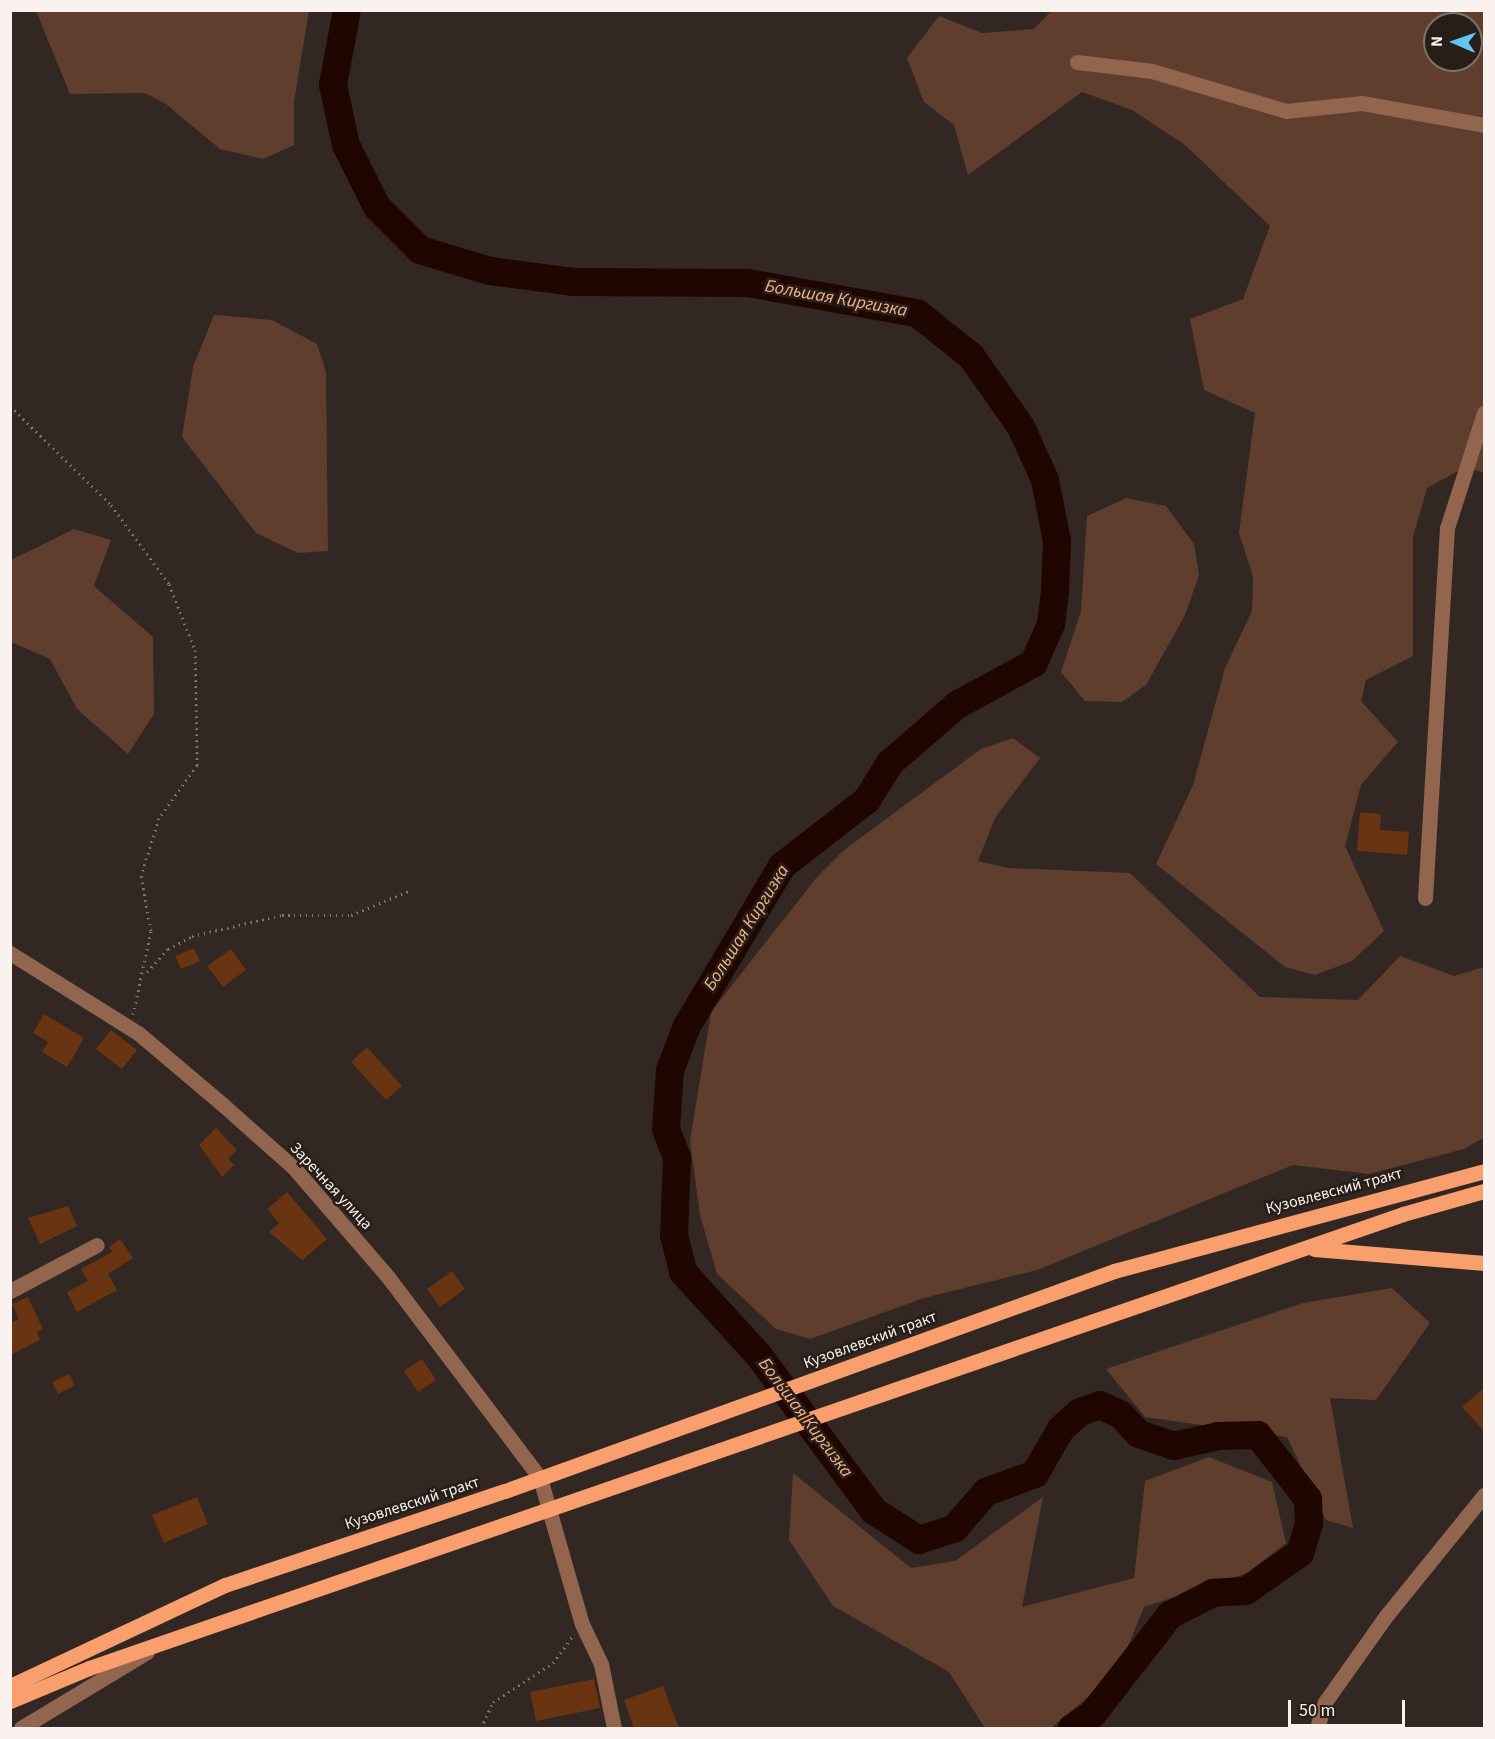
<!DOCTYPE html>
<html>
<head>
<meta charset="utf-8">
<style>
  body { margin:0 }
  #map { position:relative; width:1495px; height:1739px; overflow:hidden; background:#322722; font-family:"Source Sans 3",sans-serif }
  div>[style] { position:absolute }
  .green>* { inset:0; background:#5f3e2d }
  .river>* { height:28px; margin:-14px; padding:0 14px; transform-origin:14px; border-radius:14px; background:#200600 }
  .building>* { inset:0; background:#693412 }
  .path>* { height:3px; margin-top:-1.5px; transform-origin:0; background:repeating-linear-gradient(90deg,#7e7470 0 1.5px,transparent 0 6px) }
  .minor>* { height:15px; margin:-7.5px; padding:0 7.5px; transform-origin:7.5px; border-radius:7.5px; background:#91654e }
  .major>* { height:15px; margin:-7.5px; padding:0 7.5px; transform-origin:7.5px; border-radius:7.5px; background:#f99f6d }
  span { translate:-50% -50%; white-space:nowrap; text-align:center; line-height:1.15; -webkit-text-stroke:5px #281e18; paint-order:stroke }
  .street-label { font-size:16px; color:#f9f2ee }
  .water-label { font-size:18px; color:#f5b08b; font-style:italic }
  .frame { position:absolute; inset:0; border:12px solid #f9f2ee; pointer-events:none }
  .north { position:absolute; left:1423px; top:12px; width:60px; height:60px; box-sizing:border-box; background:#281e18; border:2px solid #7c736e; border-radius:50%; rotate:272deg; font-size:16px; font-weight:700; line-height:24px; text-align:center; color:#f9f2ee }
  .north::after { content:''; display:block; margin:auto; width:21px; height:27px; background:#65c5ef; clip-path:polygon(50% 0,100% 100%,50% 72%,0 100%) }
  .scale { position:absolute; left:1288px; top:1700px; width:117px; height:27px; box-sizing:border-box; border:3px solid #f9f2ee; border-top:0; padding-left:8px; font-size:18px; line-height:21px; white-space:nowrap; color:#f9f2ee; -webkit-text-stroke:4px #281e18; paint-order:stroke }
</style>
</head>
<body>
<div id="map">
  <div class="green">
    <i style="clip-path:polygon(evenodd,1052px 10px,1484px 11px,1484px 473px,1465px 467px,1427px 488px,1413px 537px,1413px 656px,1366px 680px,1361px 701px,1398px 742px,1361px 785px,1345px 846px,1384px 931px,1352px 961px,1315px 975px,1285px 967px,1156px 864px,1193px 785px,1225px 668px,1252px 611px,1253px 577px,1239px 533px,1255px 413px,1204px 390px,1190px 319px,1243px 299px,1270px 226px,1185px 145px,1132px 110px,1082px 92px,968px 175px,954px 125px,924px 102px,907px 58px,939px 16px,982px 33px,1034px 29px,1052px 10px,1435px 24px,1471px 24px,1471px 60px,1435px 60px,1435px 24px)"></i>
    <i style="clip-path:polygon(36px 11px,309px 11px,294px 102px,294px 145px,263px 159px,220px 149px,166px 104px,145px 93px,70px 94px)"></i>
    <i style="clip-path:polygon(214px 315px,272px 320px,317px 344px,326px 372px,328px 551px,298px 553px,256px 533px,182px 437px,193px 367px)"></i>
    <i style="clip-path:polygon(1126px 498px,1166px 506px,1194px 544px,1199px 575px,1185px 615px,1146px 685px,1122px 702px,1085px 701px,1061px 672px,1081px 611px,1087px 516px)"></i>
    <i style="clip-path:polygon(74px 529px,111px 540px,94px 586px,153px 637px,154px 714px,128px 754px,77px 709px,50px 659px,11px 642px,11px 560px)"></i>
    <i style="clip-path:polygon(1013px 738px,1040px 758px,995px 818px,978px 861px,1008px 868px,1130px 873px,1260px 997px,1358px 1000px,1400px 956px,1454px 976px,1484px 967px,1484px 1138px,1464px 1149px,1369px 1174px,1293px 1165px,1037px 1270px,924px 1298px,810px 1339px,776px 1329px,717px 1274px,700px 1215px,690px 1141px,711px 1012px,817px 877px,844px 850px,981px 749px)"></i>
    <i style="clip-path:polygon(1392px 1288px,1430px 1323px,1376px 1400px,1330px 1398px,1353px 1528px,1326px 1520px,1287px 1437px,1145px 1417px,1106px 1369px,1303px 1303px)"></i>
    <i style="clip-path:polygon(1209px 1457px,1272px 1482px,1286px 1543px,1247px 1573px,1144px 1607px,1117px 1673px,1051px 1728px,985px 1728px,949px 1672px,833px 1606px,789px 1540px,793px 1473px,911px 1568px,955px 1561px,1043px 1497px,1022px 1607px,1134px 1578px,1145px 1481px)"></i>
  </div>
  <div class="river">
    <i style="left:347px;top:10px;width:76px;rotate:100.6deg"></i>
    <i style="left:333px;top:85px;width:61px;rotate:77.8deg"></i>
    <i style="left:346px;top:145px;width:69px;rotate:63.4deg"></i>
    <i style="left:377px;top:207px;width:61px;rotate:45deg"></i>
    <i style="left:420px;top:250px;width:73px;rotate:16.7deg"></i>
    <i style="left:490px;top:271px;width:84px;rotate:7.5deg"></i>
    <i style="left:573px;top:282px;width:175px;rotate:0.3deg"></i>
    <i style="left:748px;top:283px;width:172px;rotate:10.1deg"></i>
    <i style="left:917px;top:313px;width:69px;rotate:38.5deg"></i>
    <i style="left:971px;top:356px;width:87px;rotate:54.8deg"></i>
    <i style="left:1021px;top:427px;width:58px;rotate:65.6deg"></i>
    <i style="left:1045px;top:480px;width:62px;rotate:78.9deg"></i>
    <i style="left:1057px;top:541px;width:51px;rotate:92.2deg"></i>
    <i style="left:1055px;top:592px;width:32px;rotate:97deg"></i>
    <i style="left:1051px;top:624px;width:43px;rotate:113.6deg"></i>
    <i style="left:1034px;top:663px;width:88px;rotate:151.4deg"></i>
    <i style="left:957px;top:705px;width:89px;rotate:139.1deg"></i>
    <i style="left:890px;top:763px;width:44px;rotate:121.9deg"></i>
    <i style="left:867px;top:800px;width:108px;rotate:142.2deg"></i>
    <i style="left:782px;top:866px;width:186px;rotate:120.7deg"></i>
    <i style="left:687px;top:1026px;width:47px;rotate:111.1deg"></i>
    <i style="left:670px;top:1070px;width:59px;rotate:93.9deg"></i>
    <i style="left:666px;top:1129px;width:31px;rotate:69deg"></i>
    <i style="left:677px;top:1158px;width:77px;rotate:92.2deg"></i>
    <i style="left:674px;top:1235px;width:38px;rotate:76deg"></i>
    <i style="left:683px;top:1272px;width:115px;rotate:47.8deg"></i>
    <i style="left:760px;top:1357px;width:192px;rotate:53.5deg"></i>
    <i style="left:874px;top:1511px;width:54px;rotate:32.8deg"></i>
    <i style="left:919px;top:1540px;width:38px;rotate:-18deg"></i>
    <i style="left:955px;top:1528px;width:48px;rotate:-49.3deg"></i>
    <i style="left:986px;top:1492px;width:52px;rotate:-20.2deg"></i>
    <i style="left:1035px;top:1474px;width:52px;rotate:-60deg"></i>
    <i style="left:1061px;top:1429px;width:25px;rotate:-42deg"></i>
    <i style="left:1080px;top:1412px;width:21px;rotate:-19deg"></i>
    <i style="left:1100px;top:1405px;width:23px;rotate:25deg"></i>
    <i style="left:1121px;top:1415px;width:26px;rotate:47deg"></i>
    <i style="left:1139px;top:1434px;width:37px;rotate:19deg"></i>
    <i style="left:1174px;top:1446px;width:45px;rotate:-12.8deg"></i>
    <i style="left:1218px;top:1436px;width:40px;rotate:-1.4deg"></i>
    <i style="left:1258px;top:1435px;width:81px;rotate:52deg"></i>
    <i style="left:1308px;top:1499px;width:25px;rotate:88deg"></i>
    <i style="left:1309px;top:1524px;width:30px;rotate:107deg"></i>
    <i style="left:1300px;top:1553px;width:66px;rotate:144.9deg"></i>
    <i style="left:1246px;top:1591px;width:33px;rotate:177deg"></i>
    <i style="left:1213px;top:1593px;width:48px;rotate:152.9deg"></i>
    <i style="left:1170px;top:1615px;width:127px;rotate:128deg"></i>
    <i style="left:1092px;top:1715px;width:24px;rotate:147deg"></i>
  </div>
  <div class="building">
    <i style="clip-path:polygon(1360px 812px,1381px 814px,1380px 830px,1409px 832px,1407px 855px,1357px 851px)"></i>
    <i style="clip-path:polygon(194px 948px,200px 961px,181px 969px,175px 956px)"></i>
    <i style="clip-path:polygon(231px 949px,246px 970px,223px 987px,207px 966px)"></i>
    <i style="clip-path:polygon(44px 1014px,84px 1038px,67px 1067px,42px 1052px,48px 1042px,33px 1033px)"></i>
    <i style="clip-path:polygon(111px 1030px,137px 1050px,122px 1069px,96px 1049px)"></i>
    <i style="clip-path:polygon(367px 1047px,402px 1086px,386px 1100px,351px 1062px)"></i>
    <i style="clip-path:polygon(216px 1128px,237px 1150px,228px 1159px,234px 1165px,222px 1177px,199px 1145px)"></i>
    <i style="clip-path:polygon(287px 1192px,327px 1239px,302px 1260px,269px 1232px,279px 1223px,267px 1209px)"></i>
    <i style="clip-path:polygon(68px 1206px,77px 1226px,40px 1244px,28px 1218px)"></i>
    <i style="clip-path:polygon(120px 1239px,133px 1258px,108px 1274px,117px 1290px,77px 1312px,67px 1292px,88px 1281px,81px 1269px,112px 1252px,109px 1247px)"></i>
    <i style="clip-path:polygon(452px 1271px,465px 1289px,440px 1307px,427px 1289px)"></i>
    <i style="clip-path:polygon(28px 1297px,43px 1329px,37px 1332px,40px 1340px,10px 1355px,10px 1323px,19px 1319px,12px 1304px)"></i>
    <i style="clip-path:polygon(422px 1359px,436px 1380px,418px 1392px,404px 1371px)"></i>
    <i style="clip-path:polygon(69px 1374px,75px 1385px,58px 1394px,52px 1382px)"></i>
    <i style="clip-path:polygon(1485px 1387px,1485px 1432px,1462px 1407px)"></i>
    <i style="clip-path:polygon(197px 1497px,208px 1524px,164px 1543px,152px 1515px)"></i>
    <i style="clip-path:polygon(594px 1679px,600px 1708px,536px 1721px,530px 1692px)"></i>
    <i style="clip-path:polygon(663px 1686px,679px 1728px,634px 1728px,624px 1700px)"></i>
  </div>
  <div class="path">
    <i style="left:10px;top:406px;width:141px;rotate:44.4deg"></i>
    <i style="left:111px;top:505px;width:98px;rotate:53.7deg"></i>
    <i style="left:169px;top:584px;width:71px;rotate:68.5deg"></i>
    <i style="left:195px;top:650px;width:115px;rotate:89deg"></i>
    <i style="left:197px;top:765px;width:65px;rotate:125.6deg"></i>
    <i style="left:159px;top:818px;width:61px;rotate:107.2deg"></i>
    <i style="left:141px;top:876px;width:56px;rotate:79.7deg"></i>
    <i style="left:151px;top:931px;width:85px;rotate:102.2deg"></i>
    <i style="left:147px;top:972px;width:31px;rotate:-48deg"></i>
    <i style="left:168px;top:949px;width:27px;rotate:-28deg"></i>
    <i style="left:192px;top:936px;width:92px;rotate:-13.1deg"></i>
    <i style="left:282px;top:915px;width:69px"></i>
    <i style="left:351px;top:915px;width:63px;rotate:-22.5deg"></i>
    <i style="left:481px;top:1728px;width:29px;rotate:-65deg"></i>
    <i style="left:493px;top:1702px;width:72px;rotate:-33deg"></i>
    <i style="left:553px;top:1663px;width:32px;rotate:-54deg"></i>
  </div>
  <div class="minor">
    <i style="left:1077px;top:62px;width:76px;rotate:6.8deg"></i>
    <i style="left:1152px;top:71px;width:140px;rotate:16.6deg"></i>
    <i style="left:1286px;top:111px;width:76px;rotate:-6deg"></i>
    <i style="left:1362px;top:103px;width:124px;rotate:10.2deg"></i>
    <i style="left:1425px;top:898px;width:371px;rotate:-86.6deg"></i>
    <i style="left:1447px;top:528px;width:121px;rotate:-72.2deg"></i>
    <i style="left:10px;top:953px;width:151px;rotate:32deg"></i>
    <i style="left:138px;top:1033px;width:110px;rotate:40.2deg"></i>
    <i style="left:222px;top:1104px;width:96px;rotate:41.6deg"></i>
    <i style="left:294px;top:1168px;width:144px;rotate:49.2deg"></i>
    <i style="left:388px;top:1277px;width:252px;rotate:52.9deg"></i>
    <i style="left:540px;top:1478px;width:152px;rotate:74deg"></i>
    <i style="left:582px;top:1624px;width:44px;rotate:64.6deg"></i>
    <i style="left:601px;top:1664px;width:65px;rotate:78.5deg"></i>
    <i style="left:10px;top:1291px;width:98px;rotate:-27.9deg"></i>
    <i style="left:21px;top:1728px;width:147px;rotate:-31.1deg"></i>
    <i style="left:1317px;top:1728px;width:27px;rotate:-73deg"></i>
    <i style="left:1325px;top:1702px;width:105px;rotate:-54.7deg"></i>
    <i style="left:1386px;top:1616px;width:156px;rotate:-51deg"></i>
  </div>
  <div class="major">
    <i style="left:1314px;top:1249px;width:171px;rotate:4.7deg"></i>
    <i style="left:10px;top:1686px;width:238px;rotate:-25.2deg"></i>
    <i style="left:225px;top:1585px;width:295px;rotate:-18.6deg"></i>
    <i style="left:505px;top:1491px;width:648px;rotate:-19.86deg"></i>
    <i style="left:1114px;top:1271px;width:383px;rotate:-15.1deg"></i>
    <i style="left:10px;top:1701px;width:86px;rotate:-22.7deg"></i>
    <i style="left:89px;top:1668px;width:1390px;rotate:-19.06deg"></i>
    <i style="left:1403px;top:1214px;width:84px;rotate:-15.9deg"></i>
  </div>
  <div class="street-label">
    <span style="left:331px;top:1186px;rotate:47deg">Заречная улица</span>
    <span style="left:1334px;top:1191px;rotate:-15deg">Кузовлевский тракт</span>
    <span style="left:870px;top:1340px;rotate:-20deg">Кузовлевский тракт</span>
    <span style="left:412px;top:1503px;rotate:-18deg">Кузовлевский тракт</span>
  </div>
  <div class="water-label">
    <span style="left:836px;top:299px;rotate:10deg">Большая Киргизка</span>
    <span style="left:747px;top:928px;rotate:-58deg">Большая Киргизка</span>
    <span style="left:805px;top:1418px;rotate:53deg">Большая Киргизка</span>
  </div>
  <div class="frame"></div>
  <div class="north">N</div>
  <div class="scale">50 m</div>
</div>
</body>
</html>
